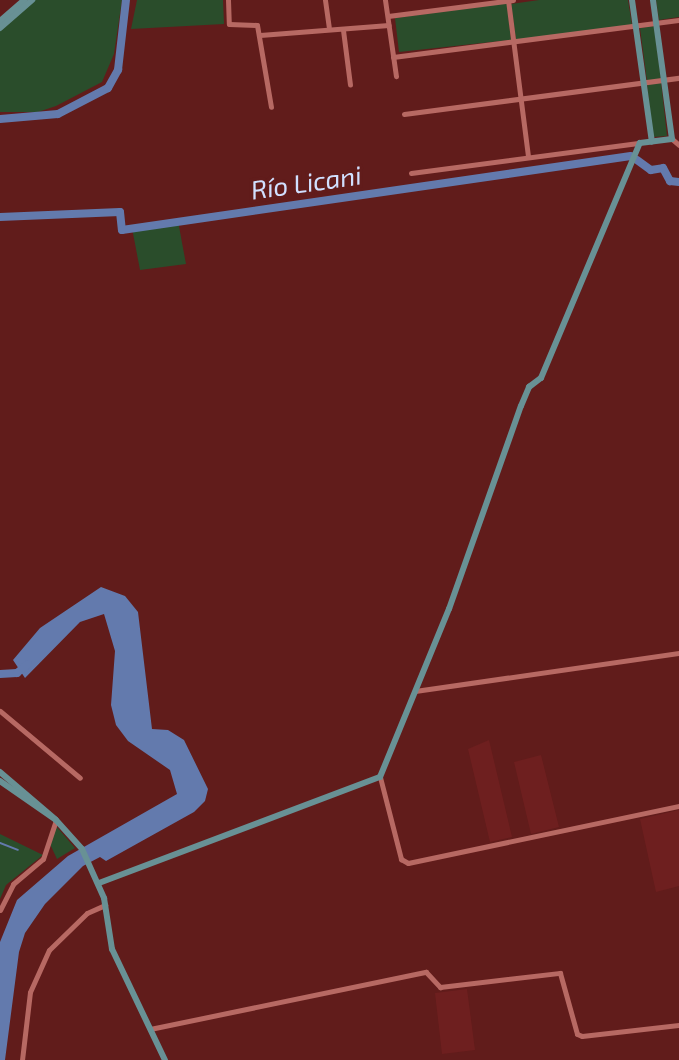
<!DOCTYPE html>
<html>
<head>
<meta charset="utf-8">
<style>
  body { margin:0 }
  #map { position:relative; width:679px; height:1060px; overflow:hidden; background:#611c1b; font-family:"Exo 2",sans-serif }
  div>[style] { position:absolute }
  .built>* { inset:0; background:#6e1f1f }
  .green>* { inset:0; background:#2a4d2b }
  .water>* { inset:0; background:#637aad }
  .stream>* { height:2px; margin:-1px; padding:0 1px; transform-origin:1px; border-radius:1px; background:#637aad }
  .river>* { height:8px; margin:-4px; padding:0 4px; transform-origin:4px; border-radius:4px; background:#637aad }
  .minor>* { height:5px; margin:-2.5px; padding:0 2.5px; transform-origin:2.5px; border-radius:2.5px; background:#b76963 }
  .major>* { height:6px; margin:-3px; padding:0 3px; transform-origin:3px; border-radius:3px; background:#689195 }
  span { translate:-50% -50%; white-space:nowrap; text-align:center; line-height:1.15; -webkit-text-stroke:7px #611c1b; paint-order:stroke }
  .water-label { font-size:26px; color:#d1e0ff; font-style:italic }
</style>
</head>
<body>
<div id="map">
  <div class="built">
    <i style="clip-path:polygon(489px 740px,512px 837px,490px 842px,468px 749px)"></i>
    <i style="clip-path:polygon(541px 755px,559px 827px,531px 834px,514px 762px)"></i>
    <i style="clip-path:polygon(679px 810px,679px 886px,656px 892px,640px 819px)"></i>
    <i style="clip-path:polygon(467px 989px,475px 1050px,442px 1054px,435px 993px)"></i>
  </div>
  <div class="green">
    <i style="clip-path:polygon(35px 0,122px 0,114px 54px,102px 82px,56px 106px,38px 112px,0 112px,0 31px)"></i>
    <i style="clip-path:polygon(137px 0,223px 0,224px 24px,131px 29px)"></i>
    <i style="clip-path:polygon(539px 0,628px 0,632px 25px,516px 40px,511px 4px)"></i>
    <i style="clip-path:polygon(656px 0,679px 0,679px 17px,659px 20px)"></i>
    <i style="clip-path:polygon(507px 3px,511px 40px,399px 52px,395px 18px)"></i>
    <i style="clip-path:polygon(654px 26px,661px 79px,647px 81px,640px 28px)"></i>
    <i style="clip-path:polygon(661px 82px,667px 136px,653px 137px,647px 84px)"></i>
    <i style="clip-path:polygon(178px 221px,186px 264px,140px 270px,132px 228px)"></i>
    <i style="clip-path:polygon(56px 826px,75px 848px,57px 859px,49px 842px)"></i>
    <i style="clip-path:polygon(0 834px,43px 855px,6px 885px,0 899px)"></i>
  </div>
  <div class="water">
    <i style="clip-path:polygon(101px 587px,125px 596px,138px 612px,152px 729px,168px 730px,184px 740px,208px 789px,205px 801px,194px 812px,106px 861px,100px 857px,83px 866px,45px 904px,25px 933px,19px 952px,5px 1060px,0 1060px,0 942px,17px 900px,68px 856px,177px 794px,170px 770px,128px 741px,116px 725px,111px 705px,115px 651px,104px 614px,80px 622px,25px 678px,13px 660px,40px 628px)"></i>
  </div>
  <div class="stream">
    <i style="left:0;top:843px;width:19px;rotate:21deg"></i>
  </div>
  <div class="river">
    <i style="left:0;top:119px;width:58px;rotate:-4.9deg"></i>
    <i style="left:58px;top:114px;width:56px;rotate:-27.5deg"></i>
    <i style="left:108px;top:88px;width:21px;rotate:-61deg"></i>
    <i style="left:118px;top:70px;width:70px;rotate:-83.5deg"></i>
    <i style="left:637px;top:160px;width:17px;rotate:36deg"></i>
    <i style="left:651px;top:170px;width:12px;rotate:-9deg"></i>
    <i style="left:663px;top:168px;width:15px;rotate:62deg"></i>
    <i style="left:670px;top:181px;width:9px;rotate:6deg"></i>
    <i style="left:0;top:217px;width:120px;rotate:-2.4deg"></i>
    <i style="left:120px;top:212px;width:18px;rotate:84deg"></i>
    <i style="left:122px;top:230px;width:514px;rotate:-8.27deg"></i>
    <i style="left:0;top:674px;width:17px;rotate:-3deg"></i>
    <i style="left:17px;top:673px;width:14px;rotate:-39deg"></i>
  </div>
  <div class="minor">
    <i style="left:228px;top:0;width:24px;rotate:88deg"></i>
    <i style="left:229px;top:24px;width:28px;rotate:2deg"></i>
    <i style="left:257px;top:25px;width:83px;rotate:80.3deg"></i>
    <i style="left:325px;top:0;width:27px;rotate:82deg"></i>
    <i style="left:385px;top:0;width:77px;rotate:81.8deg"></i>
    <i style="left:508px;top:0;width:158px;rotate:82.7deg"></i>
    <i style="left:388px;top:16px;width:126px;rotate:-7.3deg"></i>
    <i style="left:343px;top:30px;width:55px;rotate:82.7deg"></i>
    <i style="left:260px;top:35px;width:129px;rotate:-4.4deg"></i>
    <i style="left:393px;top:57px;width:288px;rotate:-7.4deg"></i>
    <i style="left:404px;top:114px;width:277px;rotate:-7.5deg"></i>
    <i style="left:672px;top:139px;width:9px;rotate:41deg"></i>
    <i style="left:411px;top:173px;width:231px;rotate:-7.5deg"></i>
    <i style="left:415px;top:691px;width:267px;rotate:-8.2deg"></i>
    <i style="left:0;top:711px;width:104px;rotate:39.9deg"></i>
    <i style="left:380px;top:777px;width:85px;rotate:75.6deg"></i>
    <i style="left:401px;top:859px;width:8px;rotate:30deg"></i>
    <i style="left:408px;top:863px;width:277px;rotate:-11.9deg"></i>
    <i style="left:0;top:910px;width:29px;rotate:-63deg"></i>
    <i style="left:13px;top:884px;width:39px;rotate:-40deg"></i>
    <i style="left:43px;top:859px;width:41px;rotate:-71.6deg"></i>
    <i style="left:150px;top:1029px;width:282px;rotate:-11.7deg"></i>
    <i style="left:426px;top:972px;width:21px;rotate:47deg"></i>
    <i style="left:440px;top:987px;width:121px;rotate:-6.7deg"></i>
    <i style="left:560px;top:973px;width:63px;rotate:74.4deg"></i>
    <i style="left:577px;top:1034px;width:5px;rotate:22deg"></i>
    <i style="left:582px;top:1036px;width:98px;rotate:-6.5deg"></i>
    <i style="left:22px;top:1060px;width:68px;rotate:-83.3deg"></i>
    <i style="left:30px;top:992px;width:46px;rotate:-65.7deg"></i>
    <i style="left:49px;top:950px;width:53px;rotate:-44.2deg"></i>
    <i style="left:87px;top:913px;width:20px;rotate:-24deg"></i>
  </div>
  <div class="major">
    <i style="left:632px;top:0;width:143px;rotate:82deg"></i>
    <i style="left:0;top:21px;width:32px;rotate:-41deg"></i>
    <i style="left:0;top:28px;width:43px;rotate:-41.2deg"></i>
    <i style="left:0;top:772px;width:72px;rotate:40.5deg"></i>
    <i style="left:0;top:781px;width:68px;rotate:34.9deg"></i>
    <i style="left:56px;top:820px;width:39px;rotate:48deg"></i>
    <i style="left:82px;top:849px;width:54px;rotate:65.8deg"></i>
    <i style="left:104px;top:898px;width:52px;rotate:81.1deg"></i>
    <i style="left:112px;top:949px;width:123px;rotate:64.5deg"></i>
    <i style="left:99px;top:883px;width:300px;rotate:-20.7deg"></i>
    <i style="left:380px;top:777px;width:182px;rotate:-67.7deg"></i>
    <i style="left:449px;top:609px;width:215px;rotate:-70.5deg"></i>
    <i style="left:521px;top:406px;width:21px;rotate:-67deg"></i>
    <i style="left:529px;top:387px;width:15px;rotate:-37deg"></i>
    <i style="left:541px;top:378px;width:255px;rotate:-67.2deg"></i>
    <i style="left:640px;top:143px;width:32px;rotate:-7deg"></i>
    <i style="left:672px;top:139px;width:140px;rotate:-97.8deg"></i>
  </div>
  <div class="water-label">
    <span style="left:306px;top:182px;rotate:-8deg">Río Licani</span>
  </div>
</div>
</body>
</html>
